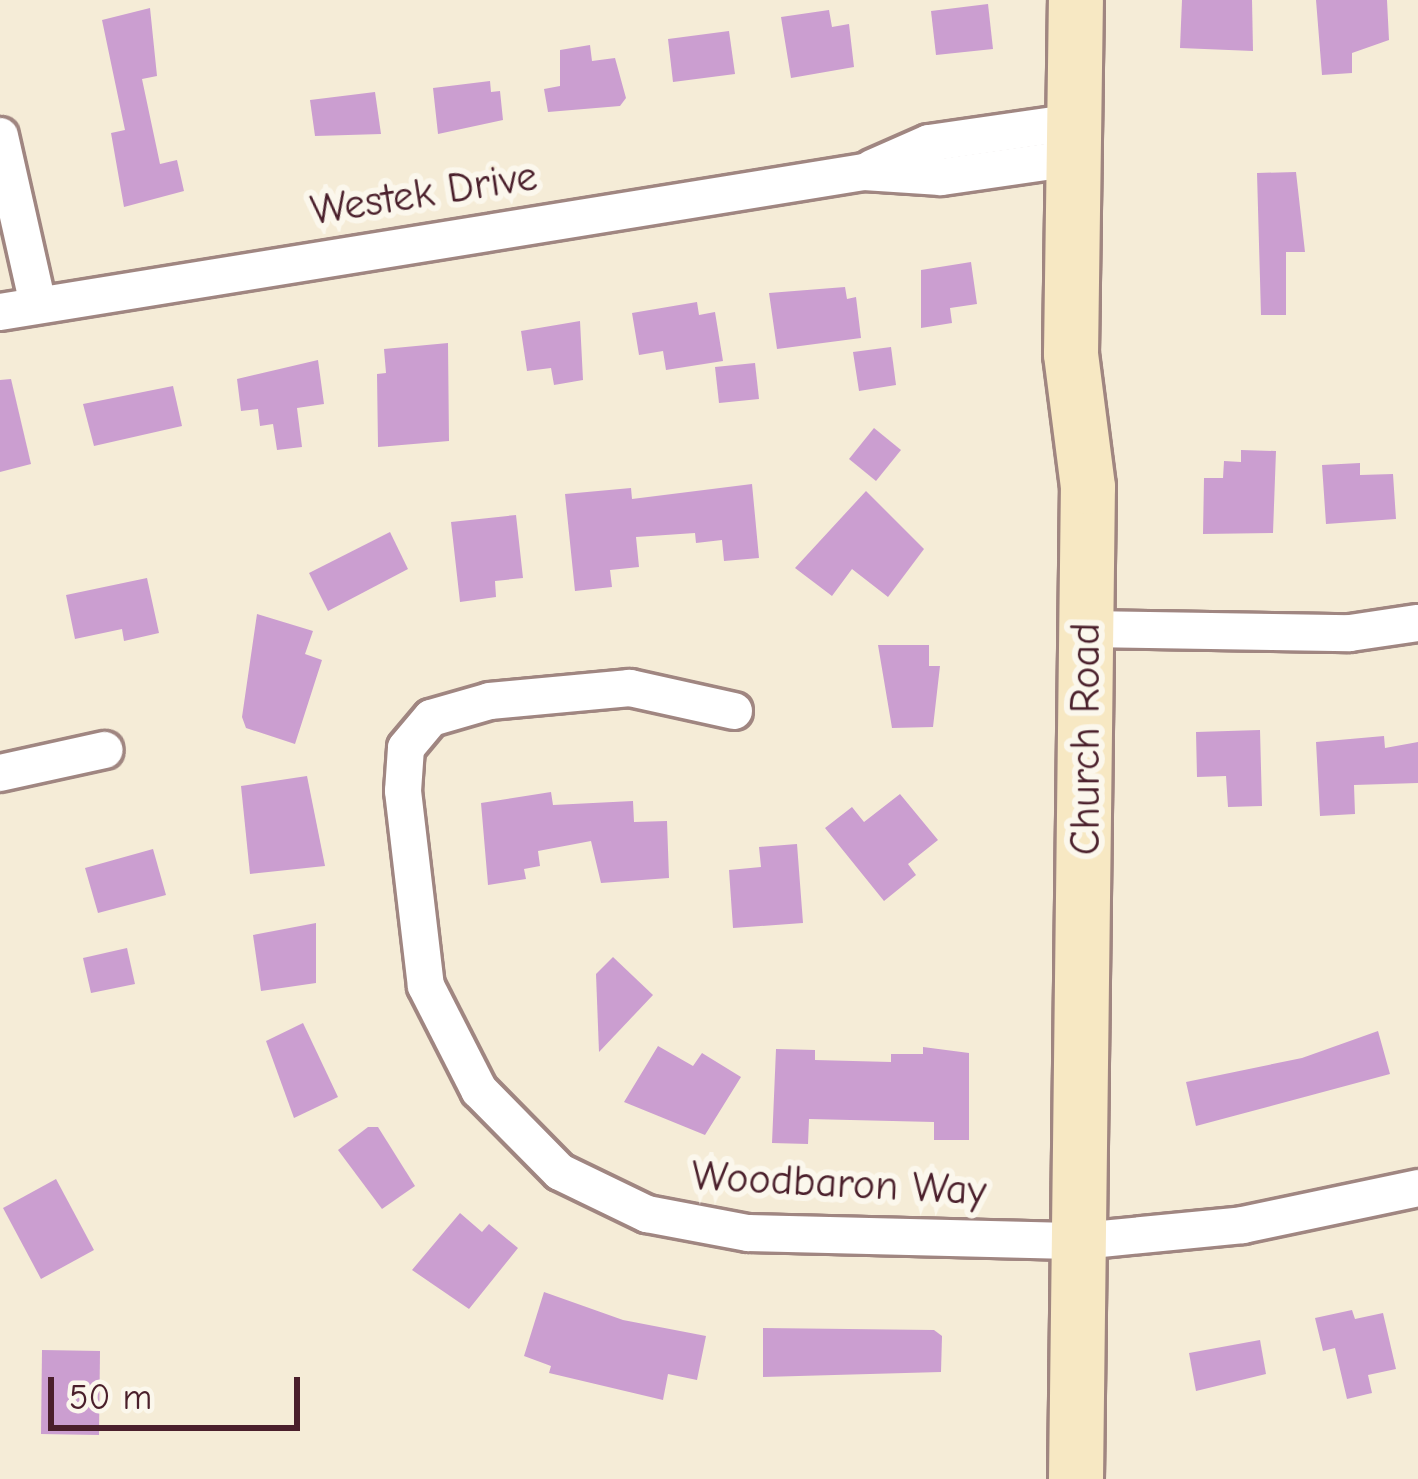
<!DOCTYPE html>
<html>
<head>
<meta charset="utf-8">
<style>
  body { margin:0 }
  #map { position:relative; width:1418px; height:1479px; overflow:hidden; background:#f5ecd7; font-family:"Comic Neue",sans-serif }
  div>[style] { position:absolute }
  .building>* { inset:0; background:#cb9ed0 }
  .roads { filter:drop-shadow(3px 0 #a08681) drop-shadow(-3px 0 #a08681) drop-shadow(0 3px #a08681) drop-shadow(0 -3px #a08681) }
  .street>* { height:36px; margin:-18px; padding:0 18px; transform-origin:18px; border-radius:18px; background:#fff }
  .secondary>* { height:54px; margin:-27px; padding:0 27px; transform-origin:27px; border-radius:27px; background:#f7e8c3 }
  span { translate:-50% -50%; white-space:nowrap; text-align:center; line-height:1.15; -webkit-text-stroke:12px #fbf7ec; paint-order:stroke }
  .street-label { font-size:42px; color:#4a1f2b }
  .scale { position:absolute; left:48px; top:1377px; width:252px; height:54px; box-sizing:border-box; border:6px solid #4a1f2b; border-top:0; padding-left:15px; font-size:36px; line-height:42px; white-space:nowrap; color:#4a1f2b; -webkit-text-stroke:9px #fbf7ec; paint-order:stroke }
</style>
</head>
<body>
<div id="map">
  <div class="building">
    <i style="clip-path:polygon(1182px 0,1252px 0,1253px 51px,1180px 48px)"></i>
    <i style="clip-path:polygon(1316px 0,1387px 0,1389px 40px,1352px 53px,1352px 73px,1322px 75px)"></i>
    <i style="clip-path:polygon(988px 4px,993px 49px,936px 55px,931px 11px)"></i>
    <i style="clip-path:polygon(150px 8px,157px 76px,142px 79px,160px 164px,177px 160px,184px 191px,124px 207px,111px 133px,125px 130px,102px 20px)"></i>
    <i style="clip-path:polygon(829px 10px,832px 27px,849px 24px,854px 67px,791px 78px,781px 17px)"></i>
    <i style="clip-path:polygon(729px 31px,735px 74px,673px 82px,668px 39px)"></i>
    <i style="clip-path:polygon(590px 45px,592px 61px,615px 58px,626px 98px,620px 106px,548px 112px,544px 89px,560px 86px,560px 50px)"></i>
    <i style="clip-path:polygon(490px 81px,491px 92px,500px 91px,503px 120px,438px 134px,433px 88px)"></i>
    <i style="clip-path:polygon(375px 92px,381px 134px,315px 136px,310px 100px)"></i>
    <i style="clip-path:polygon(1296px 172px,1305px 252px,1286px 252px,1286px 315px,1261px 315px,1257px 173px)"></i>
    <i style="clip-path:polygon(971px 262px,977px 304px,950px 308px,952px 323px,921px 328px,921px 270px)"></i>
    <i style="clip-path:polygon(845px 287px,847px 299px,856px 297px,861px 338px,777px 349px,769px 293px)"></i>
    <i style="clip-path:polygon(697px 302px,699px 315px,715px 312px,723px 361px,666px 370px,663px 351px,639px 355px,632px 313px)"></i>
    <i style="clip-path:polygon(580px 321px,583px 380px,554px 385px,551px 368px,527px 371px,521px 331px)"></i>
    <i style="clip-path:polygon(448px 343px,449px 441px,378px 447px,377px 374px,386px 373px,384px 349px)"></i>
    <i style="clip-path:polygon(891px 347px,896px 385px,859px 391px,853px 352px)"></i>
    <i style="clip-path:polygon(318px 360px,324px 404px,297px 408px,302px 447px,277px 450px,273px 424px,260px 426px,258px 409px,241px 411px,237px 379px)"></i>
    <i style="clip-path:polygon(755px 363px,759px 399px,719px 403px,715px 367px)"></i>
    <i style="clip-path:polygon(11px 379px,31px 464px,0 472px,0 380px)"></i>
    <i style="clip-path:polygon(173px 386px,182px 426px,94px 446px,83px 404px)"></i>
    <i style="clip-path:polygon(874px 428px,901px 450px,876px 481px,849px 459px)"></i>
    <i style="clip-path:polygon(1241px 450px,1276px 451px,1273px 533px,1203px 534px,1204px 478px,1223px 478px,1224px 461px,1241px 462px)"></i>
    <i style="clip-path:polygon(1360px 463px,1360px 475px,1393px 474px,1396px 519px,1326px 524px,1322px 465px)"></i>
    <i style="clip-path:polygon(752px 484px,759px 558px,724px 561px,722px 540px,696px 543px,695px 533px,636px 537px,639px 567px,610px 570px,612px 587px,575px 591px,565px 494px,631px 488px,632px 499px)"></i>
    <i style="clip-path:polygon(866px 491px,924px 549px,888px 597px,852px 569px,832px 596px,795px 568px)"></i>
    <i style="clip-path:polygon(516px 515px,523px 578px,495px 581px,496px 597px,460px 602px,451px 522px)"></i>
    <i style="clip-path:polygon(390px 532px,408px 569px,328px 611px,309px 573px)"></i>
    <i style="clip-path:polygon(147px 578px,159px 633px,124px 641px,122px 629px,75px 639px,66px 595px)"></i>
    <i style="clip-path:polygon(257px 614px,313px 631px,305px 654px,322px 660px,295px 744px,246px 728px,242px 717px)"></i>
    <i style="clip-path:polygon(878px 645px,929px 645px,929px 666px,940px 666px,933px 727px,892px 728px)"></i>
    <i style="clip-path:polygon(1260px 730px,1262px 806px,1228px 807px,1226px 776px,1197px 777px,1196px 732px)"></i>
    <i style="clip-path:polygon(1384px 736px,1385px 748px,1418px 742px,1418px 783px,1354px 785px,1355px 814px,1320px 816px,1316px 742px)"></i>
    <i style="clip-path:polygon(307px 776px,325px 866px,250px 874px,241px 786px)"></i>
    <i style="clip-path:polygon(551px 792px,553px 805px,633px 801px,634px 822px,667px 821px,669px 878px,601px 883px,591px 841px,538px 851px,540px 866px,524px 869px,526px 879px,488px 885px,481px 803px)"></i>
    <i style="clip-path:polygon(900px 794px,938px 840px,908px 864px,916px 875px,884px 901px,825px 828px,852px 807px,864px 822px)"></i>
    <i style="clip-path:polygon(797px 844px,803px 923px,733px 928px,729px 870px,761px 867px,759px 847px)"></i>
    <i style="clip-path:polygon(153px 849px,166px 895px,98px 913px,85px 868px)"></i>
    <i style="clip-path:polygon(316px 923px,316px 983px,261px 991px,253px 935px)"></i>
    <i style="clip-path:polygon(127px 948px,135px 984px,91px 993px,83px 958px)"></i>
    <i style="clip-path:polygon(613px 957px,653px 995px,599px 1052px,596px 974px)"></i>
    <i style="clip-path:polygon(303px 1023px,338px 1097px,294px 1118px,266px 1041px)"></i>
    <i style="clip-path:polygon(1378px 1031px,1390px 1074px,1196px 1126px,1186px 1082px,1302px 1058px)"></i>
    <i style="clip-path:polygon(658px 1046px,693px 1066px,702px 1053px,741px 1077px,705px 1135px,624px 1102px)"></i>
    <i style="clip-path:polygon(923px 1047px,969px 1053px,969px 1140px,934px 1140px,934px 1122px,809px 1119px,808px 1144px,772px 1143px,776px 1049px,815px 1050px,815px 1060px,891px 1062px,891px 1054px,923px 1054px)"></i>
    <i style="clip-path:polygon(368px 1127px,378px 1127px,415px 1186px,382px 1209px,338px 1150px)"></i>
    <i style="clip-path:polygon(56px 1179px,94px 1250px,41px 1279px,3px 1208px)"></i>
    <i style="clip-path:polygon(460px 1213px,482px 1232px,489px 1224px,518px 1248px,469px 1309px,412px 1270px)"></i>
    <i style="clip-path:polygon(544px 1292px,623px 1320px,706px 1336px,697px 1380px,668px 1374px,663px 1400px,549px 1373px,551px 1366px,524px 1356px)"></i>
    <i style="clip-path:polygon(1352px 1310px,1355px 1319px,1383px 1313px,1396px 1369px,1368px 1375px,1372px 1393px,1347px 1399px,1335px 1348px,1323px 1351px,1315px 1318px)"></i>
    <i style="clip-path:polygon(763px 1328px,934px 1330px,942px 1336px,941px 1372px,763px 1377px)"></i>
    <i style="clip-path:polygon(1260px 1340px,1266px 1374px,1196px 1391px,1189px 1353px)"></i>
    <i style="clip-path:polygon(42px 1350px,100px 1351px,99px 1435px,41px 1434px)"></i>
  </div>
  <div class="roads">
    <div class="street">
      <i style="left:0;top:136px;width:172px;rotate:77.3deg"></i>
      <i style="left:872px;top:168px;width:62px;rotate:-23.7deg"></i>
      <i style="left:929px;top:143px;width:147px;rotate:-8.2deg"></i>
      <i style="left:0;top:312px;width:875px;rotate:-9.2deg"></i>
      <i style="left:864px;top:172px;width:77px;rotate:3.7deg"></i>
      <i style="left:941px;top:177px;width:133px;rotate:-8.2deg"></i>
      <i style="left:1087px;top:629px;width:263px;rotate:0.9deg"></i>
      <i style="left:1350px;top:633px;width:69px;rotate:-8.4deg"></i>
      <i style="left:734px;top:711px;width:107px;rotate:-167.5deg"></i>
      <i style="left:630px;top:688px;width:141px;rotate:174.7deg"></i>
      <i style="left:490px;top:701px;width:61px;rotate:163.9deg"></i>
      <i style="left:431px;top:718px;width:39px;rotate:130deg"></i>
      <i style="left:406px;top:748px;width:43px;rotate:94deg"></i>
      <i style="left:403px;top:791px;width:196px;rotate:83.3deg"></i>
      <i style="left:426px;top:986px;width:117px;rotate:63deg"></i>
      <i style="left:479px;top:1090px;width:115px;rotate:45.4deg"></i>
      <i style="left:560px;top:1172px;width:97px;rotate:25.8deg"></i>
      <i style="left:647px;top:1214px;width:103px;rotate:10.7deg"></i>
      <i style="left:748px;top:1233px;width:333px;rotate:1.4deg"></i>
      <i style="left:1081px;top:1241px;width:163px;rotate:-5.6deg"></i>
      <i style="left:1243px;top:1225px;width:179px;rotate:-11.9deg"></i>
      <i style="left:0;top:773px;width:107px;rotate:-12.4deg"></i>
    </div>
    <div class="secondary">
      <i style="left:1076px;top:1479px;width:992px;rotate:-89.31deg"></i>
      <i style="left:1088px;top:487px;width:134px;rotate:-97.3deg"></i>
      <i style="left:1071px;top:354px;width:354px;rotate:-89.2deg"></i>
    </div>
  </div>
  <div class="street-label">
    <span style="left:424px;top:194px;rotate:-9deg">Westek Drive</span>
    <span style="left:1086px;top:739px;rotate:-90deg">Church Road</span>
    <span style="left:839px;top:1184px;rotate:3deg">Woodbaron Way</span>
  </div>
  <div class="scale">50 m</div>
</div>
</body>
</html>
